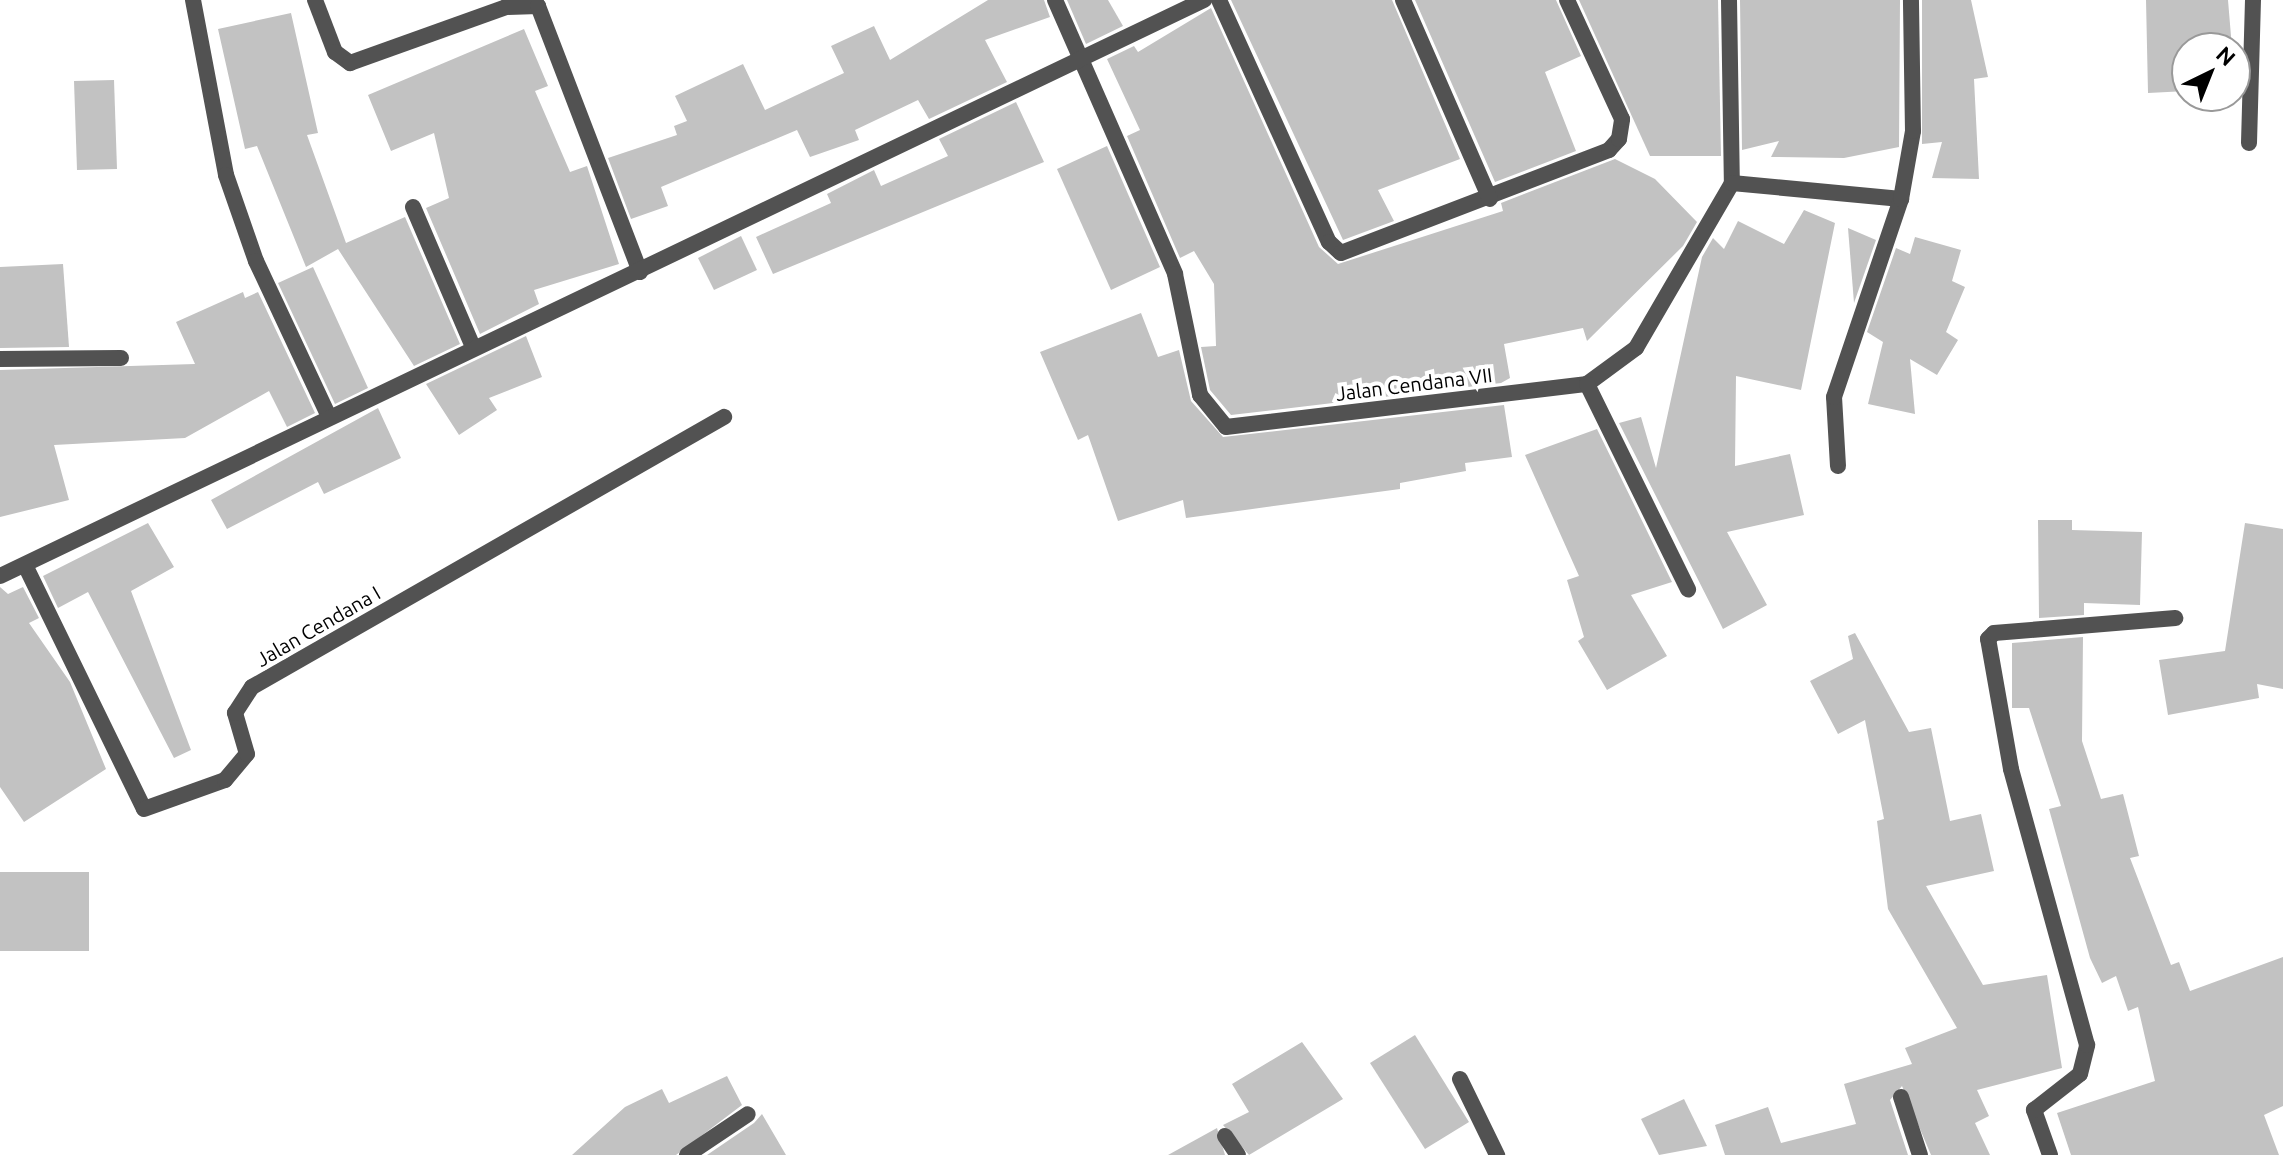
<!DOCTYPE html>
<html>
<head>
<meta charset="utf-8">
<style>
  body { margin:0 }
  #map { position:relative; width:2283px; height:1155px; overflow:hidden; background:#fff; font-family:Ubuntu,sans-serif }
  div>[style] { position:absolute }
  .building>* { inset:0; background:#c2c2c2 }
  .minor>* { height:16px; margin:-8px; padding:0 8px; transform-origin:8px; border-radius:8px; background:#525252 }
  span { translate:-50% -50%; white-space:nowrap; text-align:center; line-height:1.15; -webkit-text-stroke:8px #fff; paint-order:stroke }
  .street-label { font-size:20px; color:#000 }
  .north { position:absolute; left:2171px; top:32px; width:80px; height:80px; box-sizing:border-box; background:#fff; border:2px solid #999; border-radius:50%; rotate:43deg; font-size:22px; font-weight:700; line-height:32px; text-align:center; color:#000 }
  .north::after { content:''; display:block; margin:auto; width:28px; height:36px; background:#000; clip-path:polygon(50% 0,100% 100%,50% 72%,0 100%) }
</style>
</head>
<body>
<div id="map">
  <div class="building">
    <i style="clip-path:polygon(988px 0,1044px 0,1050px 17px,985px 40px,1007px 82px,929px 119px,918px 100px,855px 130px,859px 140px,810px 157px,797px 130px,661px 187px,668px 206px,631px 219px,608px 158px,677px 135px,674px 126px,687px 121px,675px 96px,743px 64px,765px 110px,844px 73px,831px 46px,874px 26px,890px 60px)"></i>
    <i style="clip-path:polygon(1067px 0,1108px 0,1123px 26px,1086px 44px)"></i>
    <i style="clip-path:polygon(1231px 0,1392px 0,1460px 159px,1378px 190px,1394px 221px,1343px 240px)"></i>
    <i style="clip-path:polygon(1415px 0,1556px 0,1581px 56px,1545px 72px,1576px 151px,1495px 182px)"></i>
    <i style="clip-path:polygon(1579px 0,1718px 0,1721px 156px,1650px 156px)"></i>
    <i style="clip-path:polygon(1740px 0,1900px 0,1899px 147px,1844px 158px,1771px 157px,1779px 141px,1742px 150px)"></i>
    <i style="clip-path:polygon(1922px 0,1971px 0,1988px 77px,1974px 79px,1979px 179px,1932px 178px,1942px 142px,1922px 144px)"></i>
    <i style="clip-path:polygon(2146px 0,2228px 0,2232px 48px,2187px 48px,2187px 91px,2148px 93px)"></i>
    <i style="clip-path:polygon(1211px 8px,1319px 247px,1338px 264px,1503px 211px,1501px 203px,1615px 159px,1655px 179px,1697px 222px,1683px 246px,1587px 341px,1583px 328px,1504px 344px,1510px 378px,1501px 383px,1231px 415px,1210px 390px,1201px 347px,1216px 346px,1214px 284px,1194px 251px,1180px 258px,1127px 136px,1140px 130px,1107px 59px,1134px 46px,1138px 52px)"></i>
    <i style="clip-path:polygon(291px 13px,318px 133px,307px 135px,346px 243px,405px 217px,460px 344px,414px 366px,338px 249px,306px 267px,257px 146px,245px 149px,218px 29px)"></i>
    <i style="clip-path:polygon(524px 29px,548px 86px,535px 91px,570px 172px,587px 166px,619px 264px,534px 290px,539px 304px,480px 334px,426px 208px,449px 198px,434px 133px,391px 151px,368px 95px)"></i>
    <i style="clip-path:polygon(114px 80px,117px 169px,77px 170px,74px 81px)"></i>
    <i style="clip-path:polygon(1016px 102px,1044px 162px,773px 274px,756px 237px,831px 203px,827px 194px,874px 170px,881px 186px,948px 156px,939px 139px)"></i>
    <i style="clip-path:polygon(1107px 146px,1160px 267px,1111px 290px,1057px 169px)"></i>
    <i style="clip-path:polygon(1804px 210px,1835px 223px,1801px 390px,1736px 376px,1735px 466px,1790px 454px,1804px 515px,1727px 532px,1767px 605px,1723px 629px,1619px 423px,1641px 417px,1656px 468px,1702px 257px,1713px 238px,1724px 249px,1738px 221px,1784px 244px)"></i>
    <i style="clip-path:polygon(1848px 228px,1876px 240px,1854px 303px)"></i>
    <i style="clip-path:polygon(741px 236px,757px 270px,714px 290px,698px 258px)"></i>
    <i style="clip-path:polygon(1915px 237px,1961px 250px,1952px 281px,1965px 287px,1946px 332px,1958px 340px,1937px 375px,1910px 359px,1915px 414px,1868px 404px,1883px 342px,1867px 332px,1896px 248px,1910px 254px)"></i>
    <i style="clip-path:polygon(63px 264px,69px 347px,0 348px,0 267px)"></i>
    <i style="clip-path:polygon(313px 267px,368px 388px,335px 404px,278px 283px)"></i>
    <i style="clip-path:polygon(243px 292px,245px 298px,258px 292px,315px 413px,287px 427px,269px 391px,185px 438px,54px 445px,69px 500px,0 517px,0 370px,195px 364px,176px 322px)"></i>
    <i style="clip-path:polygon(1141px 313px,1158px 357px,1179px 350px,1191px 401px,1223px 437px,1504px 405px,1512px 457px,1465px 463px,1466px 471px,1400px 483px,1400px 489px,1186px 518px,1183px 500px,1118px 521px,1088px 435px,1078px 440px,1040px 352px)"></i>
    <i style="clip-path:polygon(526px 336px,542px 377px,489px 398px,497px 410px,459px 435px,426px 384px)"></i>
    <i style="clip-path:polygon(378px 408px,401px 458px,324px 494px,318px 482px,227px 529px,211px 500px)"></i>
    <i style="clip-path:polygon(1597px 429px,1672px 582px,1631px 595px,1667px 656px,1607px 690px,1578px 641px,1584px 637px,1567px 580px,1579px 576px,1525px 455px)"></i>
    <i style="clip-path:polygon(2038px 520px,2072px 520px,2072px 530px,2142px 532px,2140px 605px,2084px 603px,2084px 615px,2039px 618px)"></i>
    <i style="clip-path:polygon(148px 523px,174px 567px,131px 591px,191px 750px,174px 758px,88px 592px,58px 608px,43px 576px)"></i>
    <i style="clip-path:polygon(2245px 523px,2283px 529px,2283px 689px,2257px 684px,2259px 698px,2168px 715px,2159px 660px,2225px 651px)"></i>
    <i style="clip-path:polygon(0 587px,8px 594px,23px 587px,39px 618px,29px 623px,70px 682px,106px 769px,24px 822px,0 787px)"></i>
    <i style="clip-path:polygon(1855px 633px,1909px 732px,1931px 728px,1950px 821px,1981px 814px,1994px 871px,1926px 886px,1983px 985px,2047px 975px,2062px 1068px,1977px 1090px,1989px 1116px,1975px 1123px,1990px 1155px,1931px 1155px,1902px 1086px,1890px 1100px,1908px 1155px,1725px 1155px,1715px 1125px,1768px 1107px,1781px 1143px,1856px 1124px,1844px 1084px,1912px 1064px,1905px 1048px,1957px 1028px,1888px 909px,1877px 821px,1884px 819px,1865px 720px,1838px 734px,1810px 681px,1853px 659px,1848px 636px)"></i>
    <i style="clip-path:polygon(2083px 637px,2082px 741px,2101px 799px,2123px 794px,2139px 856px,2130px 858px,2171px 965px,2179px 962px,2190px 991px,2283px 957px,2283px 1106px,2264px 1115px,2279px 1155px,2071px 1155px,2057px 1113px,2155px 1081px,2138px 1007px,2128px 1011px,2116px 976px,2102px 983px,2090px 958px,2049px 809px,2061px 806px,2029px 708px,2012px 708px,2012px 643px)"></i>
    <i style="clip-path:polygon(0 872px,89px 872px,89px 951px,0 951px)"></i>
    <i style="clip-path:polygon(1415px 1035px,1469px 1122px,1425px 1149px,1370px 1063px)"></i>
    <i style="clip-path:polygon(1302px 1042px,1343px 1099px,1249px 1155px,1223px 1125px,1249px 1112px,1232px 1084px)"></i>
    <i style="clip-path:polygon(727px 1076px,742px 1105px,676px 1155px,572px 1155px,625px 1107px,662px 1089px,669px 1103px)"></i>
    <i style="clip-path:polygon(1684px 1099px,1707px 1146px,1659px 1155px,1641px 1119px)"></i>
    <i style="clip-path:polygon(762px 1114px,786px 1155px,707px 1155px,754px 1123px)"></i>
    <i style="clip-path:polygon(1217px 1128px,1225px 1155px,1168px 1155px)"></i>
  </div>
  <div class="minor">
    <i style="left:193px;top:0;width:178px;rotate:79.3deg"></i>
    <i style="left:226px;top:175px;width:91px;rotate:70.8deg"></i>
    <i style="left:256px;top:261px;width:170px;rotate:64.9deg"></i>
    <i style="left:315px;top:0;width:56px;rotate:69deg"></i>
    <i style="left:335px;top:52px;width:19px;rotate:36deg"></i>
    <i style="left:350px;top:63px;width:166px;rotate:-19.7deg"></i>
    <i style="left:506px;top:7px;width:32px;rotate:-2deg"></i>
    <i style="left:538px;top:6px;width:285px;rotate:69deg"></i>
    <i style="left:1055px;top:0;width:299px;rotate:66.3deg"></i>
    <i style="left:1175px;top:274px;width:124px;rotate:78.3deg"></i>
    <i style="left:1200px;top:395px;width:41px;rotate:50.9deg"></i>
    <i style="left:1226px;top:427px;width:364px;rotate:-6.8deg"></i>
    <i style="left:1587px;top:384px;width:61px;rotate:-36.3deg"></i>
    <i style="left:1636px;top:348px;width:191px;rotate:-59.8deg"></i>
    <i style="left:1219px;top:0;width:266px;rotate:65.6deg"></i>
    <i style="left:1329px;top:242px;width:16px;rotate:43deg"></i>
    <i style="left:1341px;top:253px;width:287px;rotate:-21deg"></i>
    <i style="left:1609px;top:150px;width:15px;rotate:-48deg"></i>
    <i style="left:1619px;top:139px;width:20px;rotate:-81deg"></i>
    <i style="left:1622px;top:119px;width:131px;rotate:-114.8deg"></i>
    <i style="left:1403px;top:0;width:217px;rotate:66.4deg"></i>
    <i style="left:1729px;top:0;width:183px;rotate:89.1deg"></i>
    <i style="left:2249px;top:143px;width:143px;rotate:-88.4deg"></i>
    <i style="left:1732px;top:183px;width:170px;rotate:5.4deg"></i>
    <i style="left:413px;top:207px;width:152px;rotate:66.8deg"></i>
    <i style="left:0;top:359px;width:121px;rotate:-0.5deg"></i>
    <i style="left:1587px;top:384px;width:229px;rotate:63.8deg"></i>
    <i style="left:1838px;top:466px;width:69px;rotate:-93.3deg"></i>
    <i style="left:1834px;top:397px;width:209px;rotate:-71.3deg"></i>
    <i style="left:1901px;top:199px;width:69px;rotate:-80deg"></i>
    <i style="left:1913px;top:131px;width:131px;rotate:-90.9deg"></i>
    <i style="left:25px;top:565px;width:271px;rotate:64deg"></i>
    <i style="left:144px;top:809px;width:86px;rotate:-19.7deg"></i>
    <i style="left:225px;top:780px;width:34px;rotate:-50deg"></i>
    <i style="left:247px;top:754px;width:43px;rotate:-106.3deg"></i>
    <i style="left:235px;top:713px;width:31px;rotate:-57deg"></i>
    <i style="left:252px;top:687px;width:544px;rotate:-29.77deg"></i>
    <i style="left:0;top:576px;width:1335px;rotate:-25.57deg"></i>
    <i style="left:1460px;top:1079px;width:85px;rotate:64deg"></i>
    <i style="left:1901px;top:1097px;width:61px;rotate:71.9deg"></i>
    <i style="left:1225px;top:1136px;width:23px;rotate:56deg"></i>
    <i style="left:687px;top:1155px;width:73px;rotate:-33.9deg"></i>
    <i style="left:2050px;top:1155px;width:48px;rotate:-109.6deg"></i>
    <i style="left:2034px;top:1110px;width:58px;rotate:-38deg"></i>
    <i style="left:2080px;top:1074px;width:30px;rotate:-76deg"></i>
    <i style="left:2087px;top:1045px;width:286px;rotate:-105.4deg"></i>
    <i style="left:2011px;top:769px;width:132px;rotate:-100deg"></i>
    <i style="left:1988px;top:639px;width:8px;rotate:-45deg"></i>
    <i style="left:1994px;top:633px;width:182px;rotate:-4.7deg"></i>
  </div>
  <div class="street-label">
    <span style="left:1414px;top:384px;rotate:-7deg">Jalan Cendana VII</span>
    <span style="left:318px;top:626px;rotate:-30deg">Jalan Cendana I</span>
  </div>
  <div class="north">N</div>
</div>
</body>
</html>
